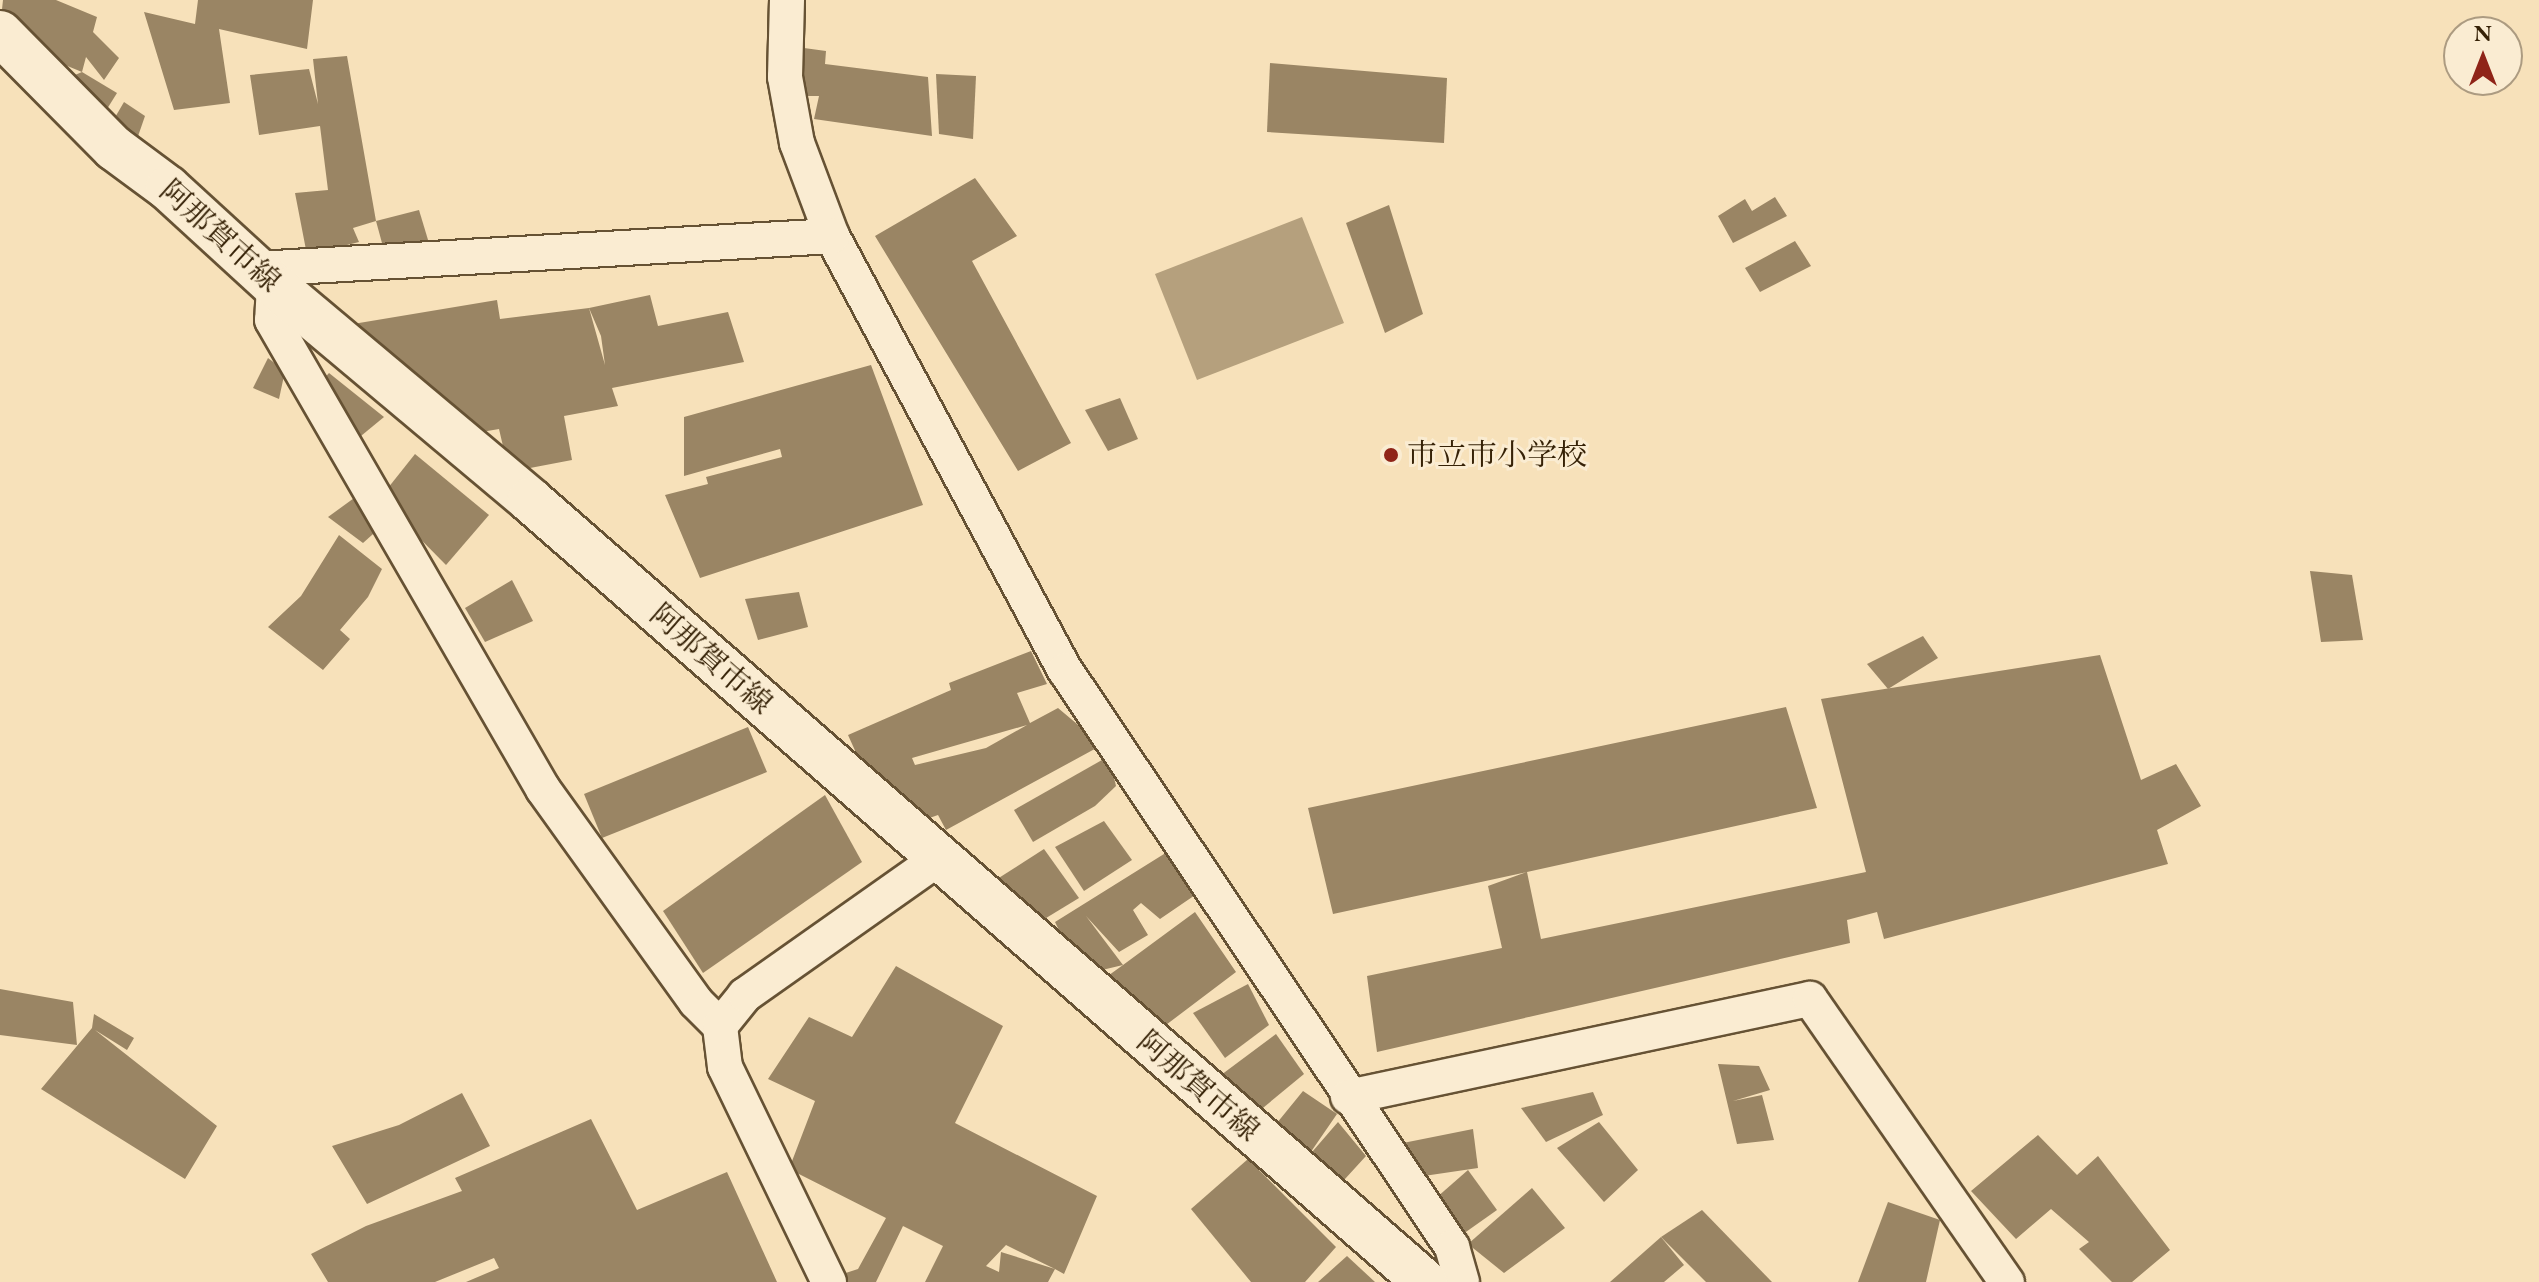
<!DOCTYPE html>
<html>
<head>
<meta charset="utf-8">
<style>
  body { margin:0 }
  #map { position:relative; width:2539px; height:1282px; overflow:hidden; background:#f7e1ba; font-family:"EB Garamond","Noto Serif JP",serif }
  div>[style] { position:absolute }
  .water>* { inset:0; background:#b5a07d }
  .building>* { inset:0; background:#9a8564 }
  .roads { filter:drop-shadow(2px 0 #665234) drop-shadow(-2px 0 #665234) drop-shadow(0 2px #665234) drop-shadow(0 -2px #665234) }
  .street>* { height:34px; margin:-17px; padding:0 17px; transform-origin:17px; border-radius:17px; background:#faecd2 }
  .secondary>* { height:44px; margin:-22px; padding:0 22px; transform-origin:22px; border-radius:22px; background:#faecd2 }
  .dots>* { width:22px; height:22px; translate:-50% -50%; box-sizing:border-box; border:4px solid #faecd2; border-radius:50% }
  span { translate:-50% -50%; white-space:nowrap; text-align:center; line-height:1.15; -webkit-text-stroke:6px #faecd2; paint-order:stroke }
  .street-label { font-size:30px; color:#362207 }
  .poi-label { font-size:30px; color:#362207 }
  .left { translate:0 -50%; text-align:left }
  .north { position:absolute; left:2443px; top:16px; width:80px; height:80px; box-sizing:border-box; background:#faecd2; border:2px solid #ac9b81; border-radius:50%; rotate:0deg; font-size:22px; font-weight:700; line-height:32px; text-align:center; color:#362207 }
  .north::after { content:''; display:block; margin:auto; width:28px; height:36px; background:#8f2418; clip-path:polygon(50% 0,100% 100%,50% 72%,0 100%) }
</style>
</head>
<body>
<div id="map">
  <div class="water">
    <i style="clip-path:polygon(1302px 217px,1344px 323px,1197px 380px,1155px 274px)"></i>
  </div>
  <div class="building">
    <i style="clip-path:polygon(3px 0,56px 0,97px 17px,93px 32px,119px 58px,104px 80px,86px 57px,82px 72px,48px 58px,0 28px)"></i>
    <i style="clip-path:polygon(198px 0,313px 0,307px 49px,219px 29px,230px 103px,174px 110px,144px 12px,195px 24px)"></i>
    <i style="clip-path:polygon(804px 48px,826px 51px,825px 64px,928px 77px,932px 136px,814px 119px,819px 96px,804px 96px)"></i>
    <i style="clip-path:polygon(347px 56px,376px 221px,353px 228px,359px 242px,307px 255px,295px 193px,328px 190px,320px 126px,259px 135px,250px 75px,309px 69px,318px 104px,313px 59px)"></i>
    <i style="clip-path:polygon(1270px 63px,1447px 78px,1444px 143px,1267px 132px)"></i>
    <i style="clip-path:polygon(82px 72px,117px 93px,102px 117px,61px 81px)"></i>
    <i style="clip-path:polygon(936px 74px,976px 76px,973px 139px,939px 134px)"></i>
    <i style="clip-path:polygon(124px 102px,145px 116px,136px 142px,110px 126px)"></i>
    <i style="clip-path:polygon(975px 178px,1017px 236px,972px 261px,1071px 443px,1018px 471px,875px 236px)"></i>
    <i style="clip-path:polygon(1775px 197px,1787px 216px,1733px 243px,1718px 216px,1745px 199px,1752px 211px)"></i>
    <i style="clip-path:polygon(1389px 205px,1423px 314px,1385px 333px,1346px 223px)"></i>
    <i style="clip-path:polygon(419px 210px,435px 263px,391px 276px,376px 221px)"></i>
    <i style="clip-path:polygon(1795px 241px,1811px 266px,1760px 292px,1745px 268px)"></i>
    <i style="clip-path:polygon(650px 295px,658px 326px,728px 312px,744px 362px,612px 388px,618px 406px,564px 416px,572px 460px,509px 472px,499px 429px,470px 434px,353px 324px,497px 300px,500px 319px,589px 308px,605px 365px,601px 336px,589px 308px)"></i>
    <i style="clip-path:polygon(268px 358px,285px 371px,279px 399px,253px 388px)"></i>
    <i style="clip-path:polygon(871px 365px,923px 505px,700px 578px,665px 495px,708px 484px,706px 477px,782px 457px,780px 449px,684px 476px,684px 417px)"></i>
    <i style="clip-path:polygon(329px 373px,384px 417px,350px 445px,311px 393px)"></i>
    <i style="clip-path:polygon(1120px 398px,1138px 439px,1108px 451px,1085px 410px)"></i>
    <i style="clip-path:polygon(415px 454px,489px 515px,446px 565px,380px 498px)"></i>
    <i style="clip-path:polygon(361px 493px,382px 526px,363px 543px,328px 517px)"></i>
    <i style="clip-path:polygon(339px 535px,382px 569px,368px 597px,340px 630px,350px 639px,323px 670px,268px 627px,301px 596px)"></i>
    <i style="clip-path:polygon(2310px 571px,2352px 575px,2363px 640px,2321px 642px)"></i>
    <i style="clip-path:polygon(512px 580px,533px 621px,485px 642px,465px 608px)"></i>
    <i style="clip-path:polygon(799px 592px,808px 627px,758px 640px,745px 599px)"></i>
    <i style="clip-path:polygon(1923px 636px,1938px 658px,1888px 689px,1867px 664px)"></i>
    <i style="clip-path:polygon(evenodd,1031px 651px,1047px 684px,1017px 693px,1030px 723px,1058px 708px,1102px 745px,946px 830px,938px 815px,904px 827px,871px 786px,848px 735px,951px 690px,949px 683px,1031px 651px,1027px 725px,986px 748px,915px 765px,912px 758px,1027px 725px)"></i>
    <i style="clip-path:polygon(2100px 655px,2141px 780px,2176px 764px,2201px 806px,2157px 830px,2168px 864px,1884px 939px,1877px 912px,1847px 920px,1850px 943px,1377px 1052px,1367px 976px,1502px 948px,1488px 886px,1527px 872px,1333px 914px,1308px 808px,1786px 707px,1817px 808px,1527px 872px,1541px 939px,1866px 872px,1821px 699px)"></i>
    <i style="clip-path:polygon(748px 727px,767px 772px,602px 838px,584px 794px)"></i>
    <i style="clip-path:polygon(1109px 756px,1116px 786px,1095px 806px,1033px 842px,1014px 810px)"></i>
    <i style="clip-path:polygon(825px 795px,862px 862px,703px 973px,663px 911px)"></i>
    <i style="clip-path:polygon(1104px 821px,1132px 860px,1084px 891px,1055px 847px)"></i>
    <i style="clip-path:polygon(1044px 849px,1079px 898px,1028px 929px,994px 881px)"></i>
    <i style="clip-path:polygon(1172px 849px,1201px 891px,1160px 919px,1141px 903px,1133px 910px,1148px 935px,1119px 952px,1086px 916px,1123px 965px,1195px 912px,1236px 972px,1154px 1034px,1105px 978px,1123px 965px,1081px 975px,1055px 922px)"></i>
    <i style="clip-path:polygon(evenodd,896px 966px,1003px 1026px,955px 1123px,1097px 1196px,1064px 1274px,1055px 1269px,1048px 1282px,925px 1282px,943px 1246px,903px 1226px,876px 1282px,818px 1282px,858px 1269px,886px 1218px,789px 1169px,815px 1101px,768px 1079px,809px 1017px,852px 1037px,896px 966px,1006px 1245px,1055px 1269px,1001px 1252px,999px 1272px,986px 1266px,1006px 1245px)"></i>
    <i style="clip-path:polygon(1248px 984px,1269px 1025px,1225px 1058px,1193px 1013px)"></i>
    <i style="clip-path:polygon(0 989px,73px 1002px,77px 1045px,0 1035px)"></i>
    <i style="clip-path:polygon(94px 1014px,134px 1038px,127px 1050px,95px 1030px,217px 1126px,185px 1179px,41px 1089px,92px 1028px)"></i>
    <i style="clip-path:polygon(1276px 1034px,1304px 1074px,1252px 1117px,1217px 1078px)"></i>
    <i style="clip-path:polygon(1718px 1064px,1759px 1066px,1770px 1090px,1733px 1101px,1762px 1095px,1774px 1140px,1737px 1144px)"></i>
    <i style="clip-path:polygon(1303px 1091px,1337px 1114px,1306px 1159px,1338px 1122px,1366px 1156px,1334px 1191px,1268px 1134px)"></i>
    <i style="clip-path:polygon(1593px 1092px,1603px 1115px,1546px 1142px,1521px 1108px)"></i>
    <i style="clip-path:polygon(462px 1093px,490px 1146px,367px 1204px,332px 1146px,399px 1125px)"></i>
    <i style="clip-path:polygon(591px 1119px,637px 1210px,727px 1172px,777px 1282px,466px 1282px,499px 1268px,494px 1258px,435px 1282px,328px 1282px,311px 1254px,366px 1226px,462px 1191px,455px 1178px)"></i>
    <i style="clip-path:polygon(1599px 1122px,1638px 1170px,1604px 1202px,1557px 1148px)"></i>
    <i style="clip-path:polygon(1473px 1129px,1478px 1168px,1417px 1177px,1403px 1143px)"></i>
    <i style="clip-path:polygon(2038px 1135px,2077px 1175px,2098px 1156px,2170px 1250px,2132px 1282px,2112px 1282px,2079px 1249px,2089px 1242px,2051px 1209px,2016px 1239px,1971px 1191px)"></i>
    <i style="clip-path:polygon(1248px 1159px,1336px 1247px,1305px 1282px,1251px 1282px,1191px 1209px)"></i>
    <i style="clip-path:polygon(1468px 1170px,1497px 1210px,1463px 1234px,1436px 1198px)"></i>
    <i style="clip-path:polygon(1532px 1188px,1565px 1228px,1504px 1273px,1468px 1244px)"></i>
    <i style="clip-path:polygon(1888px 1202px,1940px 1220px,1926px 1282px,1858px 1282px)"></i>
    <i style="clip-path:polygon(1702px 1210px,1772px 1282px,1706px 1282px,1661px 1237px)"></i>
    <i style="clip-path:polygon(1661px 1237px,1684px 1265px,1664px 1282px,1610px 1282px)"></i>
    <i style="clip-path:polygon(1347px 1256px,1375px 1282px,1318px 1282px)"></i>
  </div>
  <div class="roads">
    <div class="street">
      <i style="left:787px;top:0;width:77px;rotate:91.5deg"></i>
      <i style="left:785px;top:77px;width:67px;rotate:79.7deg"></i>
      <i style="left:797px;top:143px;width:99px;rotate:69.4deg"></i>
      <i style="left:832px;top:236px;width:493px;rotate:61.8deg"></i>
      <i style="left:1065px;top:670px;width:695px;rotate:56.15deg"></i>
      <i style="left:1452px;top:1247px;width:36px;rotate:74deg"></i>
      <i style="left:257px;top:269px;width:576px;rotate:-3.28deg"></i>
      <i style="left:274px;top:285px;width:35px;rotate:93deg"></i>
      <i style="left:272px;top:320px;width:542px;rotate:59.98deg"></i>
      <i style="left:543px;top:789px;width:262px;rotate:54.3deg"></i>
      <i style="left:696px;top:1002px;width:34px;rotate:45deg"></i>
      <i style="left:1348px;top:1097px;width:472px;rotate:-12deg"></i>
      <i style="left:1810px;top:999px;width:345px;rotate:55.2deg"></i>
      <i style="left:829px;top:1282px;width:239px;rotate:-115.8deg"></i>
      <i style="left:725px;top:1067px;width:41px;rotate:-97deg"></i>
      <i style="left:720px;top:1026px;width:40px;rotate:-51deg"></i>
      <i style="left:745px;top:995px;width:237px;rotate:-35.2deg"></i>
    </div>
    <div class="secondary">
      <i style="left:0;top:33px;width:162px;rotate:45.3deg"></i>
      <i style="left:114px;top:148px;width:67px;rotate:36.5deg"></i>
      <i style="left:168px;top:188px;width:144px;rotate:42.5deg"></i>
      <i style="left:274px;top:285px;width:334px;rotate:40deg"></i>
      <i style="left:530px;top:500px;width:1189px;rotate:41.15deg"></i>
    </div>
  </div>
  <div class="dots">
    <i style="left:1391px;top:455px;background:#8f2418"></i>
  </div>
  <div class="street-label">
    <span style="left:220px;top:236px;rotate:42deg">阿那賀市線</span>
    <span style="left:711px;top:659px;rotate:41deg">阿那賀市線</span>
    <span style="left:1198px;top:1086px;rotate:41deg">阿那賀市線</span>
  </div>
  <div class="poi-label">
    <span class="left" style="left:1407px;top:455px">市立市小学校</span>
  </div>
  <div class="north">N</div>
</div>
</body>
</html>
